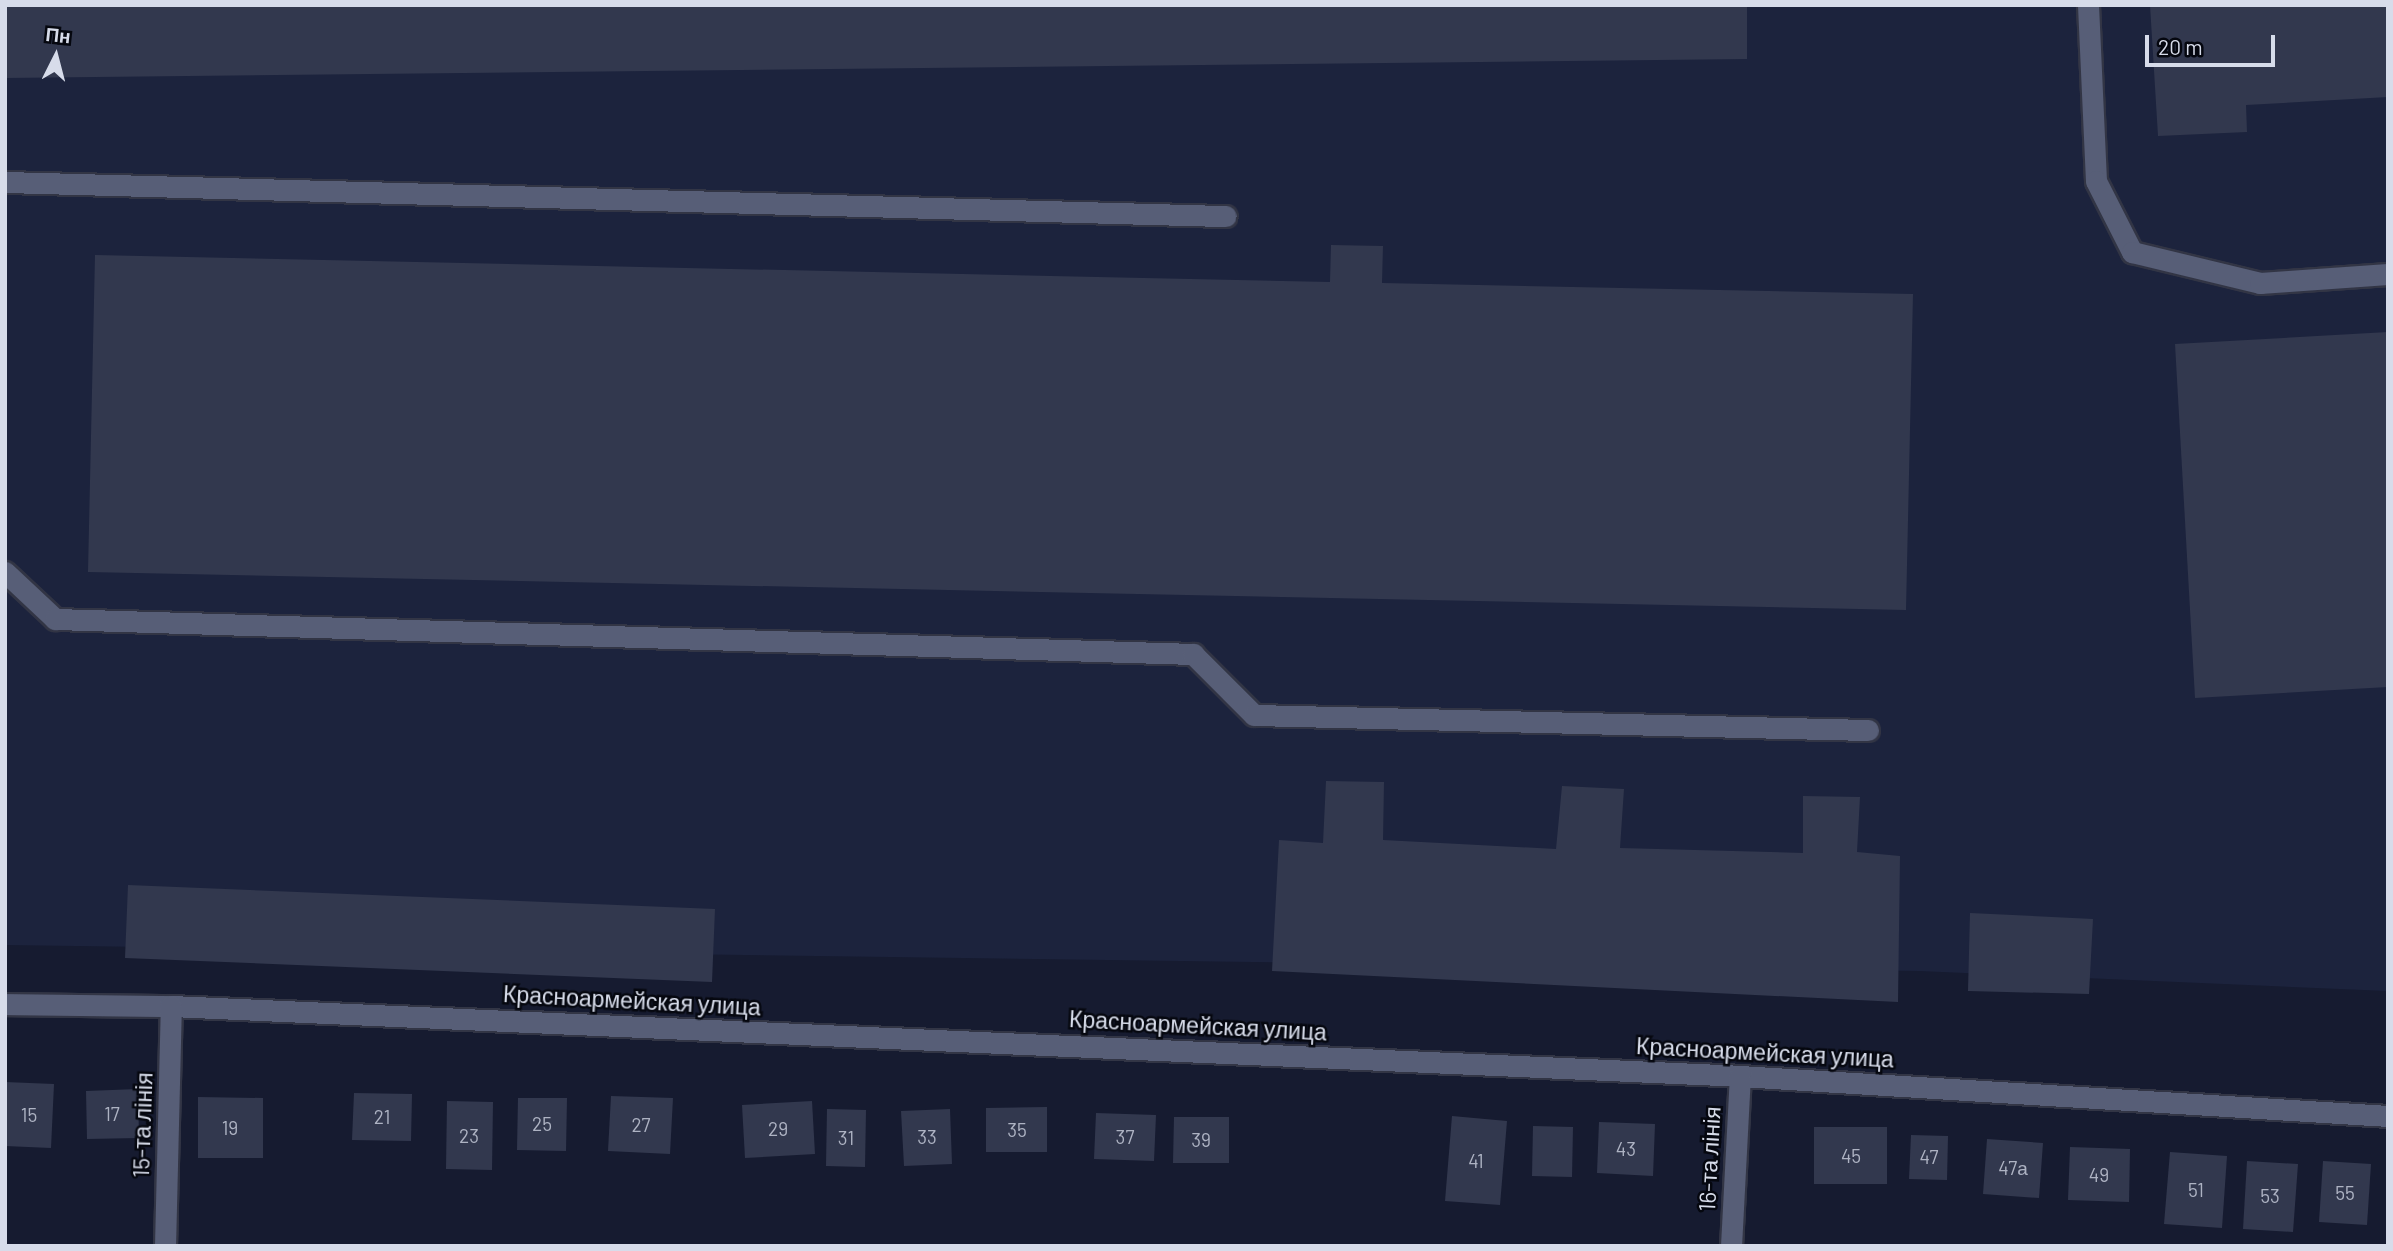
<!DOCTYPE html>
<html>
<head>
<meta charset="utf-8">
<style>
  body { margin:0 }
  #map { position:relative; width:2393px; height:1251px; overflow:hidden; background:#161b30; font-family:Barlow,sans-serif }
  div>[style] { position:absolute }
  .built>* { inset:0; background:#1c233d }
  .building>* { inset:0; background:#32384e }
  .roads { filter:drop-shadow(2px 0 #323545) drop-shadow(-2px 0 #323545) drop-shadow(0 2px #323545) drop-shadow(0 -2px #323545) }
  .minor>* { height:21px; margin:-10.5px; padding:0 10.5px; transform-origin:10.5px; border-radius:10.5px; background:#575e77 }
  span { translate:-50% -50%; white-space:nowrap; text-align:center; line-height:1.15; -webkit-text-stroke:5px #05070f; paint-order:stroke }
  .number-label { font-size:19px; color:#aeb3c3 }
  .number-label span { -webkit-text-stroke-width:0 }
  .street-label { font-size:23px; color:#d7dcea }
  .frame { position:absolute; inset:0; border:7px solid #d7dcea; pointer-events:none }
  .north { position:absolute; left:21px; top:21px; width:70px; height:70px; -webkit-text-stroke:5px #05070f; paint-order:stroke; rotate:6deg; font-size:19px; font-weight:700; line-height:28px; text-align:center; color:#d7dcea }
  .north::after { content:''; display:block; margin:auto; width:24px; height:32px; background:#d7dcea; clip-path:polygon(50% 0,100% 100%,50% 72%,0 100%) }
  .scale { position:absolute; left:2145px; top:35px; width:130px; height:32px; box-sizing:border-box; border:4px solid #d7dcea; border-top:0; padding-left:9px; font-size:21px; line-height:24px; white-space:nowrap; color:#d7dcea; -webkit-text-stroke:5px #05070f; paint-order:stroke }
</style>
</head>
<body>
<div id="map">
  <div class="built">
    <i style="clip-path:polygon(5px 5px,2388px 5px,2388px 991px,1919px 971px,5px 945px)"></i>
  </div>
  <div class="building">
    <i style="clip-path:polygon(5px 5px,1747px 5px,1747px 59px,5px 78px)"></i>
    <i style="clip-path:polygon(2150px 5px,2388px 5px,2388px 97px,2246px 105px,2247px 132px,2158px 136px)"></i>
    <i style="clip-path:polygon(1331px 245px,1383px 246px,1382px 283px,1913px 294px,1906px 610px,88px 572px,95px 255px,1330px 282px)"></i>
    <i style="clip-path:polygon(2388px 332px,2388px 687px,2195px 698px,2175px 344px)"></i>
    <i style="clip-path:polygon(1326px 781px,1384px 782px,1383px 840px,1556px 849px,1562px 786px,1624px 789px,1620px 848px,1803px 853px,1803px 796px,1860px 797px,1857px 852px,1900px 856px,1898px 1002px,1272px 971px,1279px 840px,1323px 843px)"></i>
    <i style="clip-path:polygon(128px 885px,715px 909px,712px 982px,125px 958px)"></i>
    <i style="clip-path:polygon(1970px 913px,2093px 919px,2089px 994px,1968px 991px)"></i>
    <i style="clip-path:polygon(5px 1082px,54px 1084px,51px 1148px,5px 1146px)"></i>
    <i style="clip-path:polygon(138px 1089px,139px 1138px,87px 1139px,86px 1091px)"></i>
    <i style="clip-path:polygon(354px 1093px,412px 1094px,411px 1141px,352px 1140px)"></i>
    <i style="clip-path:polygon(611px 1096px,673px 1098px,670px 1154px,608px 1151px)"></i>
    <i style="clip-path:polygon(198px 1097px,263px 1098px,263px 1158px,198px 1158px)"></i>
    <i style="clip-path:polygon(518px 1098px,567px 1098px,566px 1151px,517px 1150px)"></i>
    <i style="clip-path:polygon(447px 1101px,493px 1102px,492px 1170px,446px 1169px)"></i>
    <i style="clip-path:polygon(812px 1101px,815px 1154px,745px 1158px,742px 1105px)"></i>
    <i style="clip-path:polygon(1047px 1107px,1047px 1152px,986px 1152px,986px 1108px)"></i>
    <i style="clip-path:polygon(827px 1109px,866px 1110px,865px 1167px,826px 1166px)"></i>
    <i style="clip-path:polygon(950px 1109px,952px 1164px,904px 1166px,901px 1111px)"></i>
    <i style="clip-path:polygon(1096px 1113px,1156px 1115px,1154px 1161px,1094px 1159px)"></i>
    <i style="clip-path:polygon(1452px 1116px,1507px 1121px,1500px 1205px,1445px 1201px)"></i>
    <i style="clip-path:polygon(1174px 1117px,1229px 1117px,1229px 1163px,1173px 1163px)"></i>
    <i style="clip-path:polygon(1599px 1122px,1655px 1124px,1653px 1176px,1597px 1173px)"></i>
    <i style="clip-path:polygon(1533px 1126px,1573px 1127px,1572px 1177px,1532px 1176px)"></i>
    <i style="clip-path:polygon(1814px 1127px,1887px 1127px,1887px 1184px,1814px 1184px)"></i>
    <i style="clip-path:polygon(1911px 1135px,1948px 1136px,1947px 1180px,1909px 1179px)"></i>
    <i style="clip-path:polygon(1987px 1139px,2043px 1143px,2039px 1198px,1983px 1194px)"></i>
    <i style="clip-path:polygon(2070px 1147px,2130px 1149px,2129px 1202px,2068px 1200px)"></i>
    <i style="clip-path:polygon(2170px 1152px,2227px 1156px,2222px 1228px,2164px 1224px)"></i>
    <i style="clip-path:polygon(2247px 1161px,2298px 1164px,2293px 1232px,2243px 1229px)"></i>
    <i style="clip-path:polygon(2323px 1161px,2371px 1164px,2367px 1225px,2319px 1222px)"></i>
  </div>
  <div class="roads">
    <div class="minor">
      <i style="left:2088px;top:5px;width:176px;rotate:87.4deg"></i>
      <i style="left:2096px;top:181px;width:80px;rotate:63.1deg"></i>
      <i style="left:2132px;top:252px;width:132px;rotate:13.6deg"></i>
      <i style="left:2260px;top:283px;width:128px;rotate:-4deg"></i>
      <i style="left:5px;top:182px;width:1221px;rotate:1.6deg"></i>
      <i style="left:5px;top:572px;width:69px;rotate:43.2deg"></i>
      <i style="left:55px;top:619px;width:1139px;rotate:1.76deg"></i>
      <i style="left:1193px;top:654px;width:86px;rotate:45deg"></i>
      <i style="left:1254px;top:715px;width:614px;rotate:1.4deg"></i>
      <i style="left:5px;top:1004px;width:166px;rotate:0.7deg"></i>
      <i style="left:171px;top:1006px;width:1571px;rotate:2.55deg"></i>
      <i style="left:1740px;top:1076px;width:649px;rotate:3.53deg"></i>
      <i style="left:165px;top:1246px;width:240px;rotate:-88.6deg"></i>
      <i style="left:1731px;top:1246px;width:170px;rotate:-87deg"></i>
    </div>
  </div>
  <div class="number-label">
    <span style="left:112px;top:1114px">17</span>
    <span style="left:29px;top:1115px">15</span>
    <span style="left:382px;top:1117px">21</span>
    <span style="left:542px;top:1124px">25</span>
    <span style="left:641px;top:1125px">27</span>
    <span style="left:230px;top:1128px">19</span>
    <span style="left:778px;top:1129px">29</span>
    <span style="left:1017px;top:1130px">35</span>
    <span style="left:469px;top:1136px">23</span>
    <span style="left:927px;top:1137px">33</span>
    <span style="left:1125px;top:1137px">37</span>
    <span style="left:846px;top:1138px">31</span>
    <span style="left:1201px;top:1140px">39</span>
    <span style="left:1626px;top:1149px">43</span>
    <span style="left:1851px;top:1156px">45</span>
    <span style="left:1929px;top:1157px">47</span>
    <span style="left:1476px;top:1161px">41</span>
    <span style="left:2013px;top:1168px">47а</span>
    <span style="left:2099px;top:1175px">49</span>
    <span style="left:2196px;top:1190px">51</span>
    <span style="left:2345px;top:1193px">55</span>
    <span style="left:2270px;top:1196px">53</span>
  </div>
  <div class="street-label">
    <span style="left:632px;top:1000px;rotate:3deg">Красноармейская улица</span>
    <span style="left:1198px;top:1025px;rotate:3deg">Красноармейская улица</span>
    <span style="left:1765px;top:1052px;rotate:3deg">Красноармейская улица</span>
    <span style="left:142px;top:1125px;rotate:-88deg">15-та лінія</span>
    <span style="left:1709px;top:1159px;rotate:-87deg">16-та лінія</span>
  </div>
  <div class="frame"></div>
  <div class="north">Пн</div>
  <div class="scale">20 m</div>
</div>
</body>
</html>
